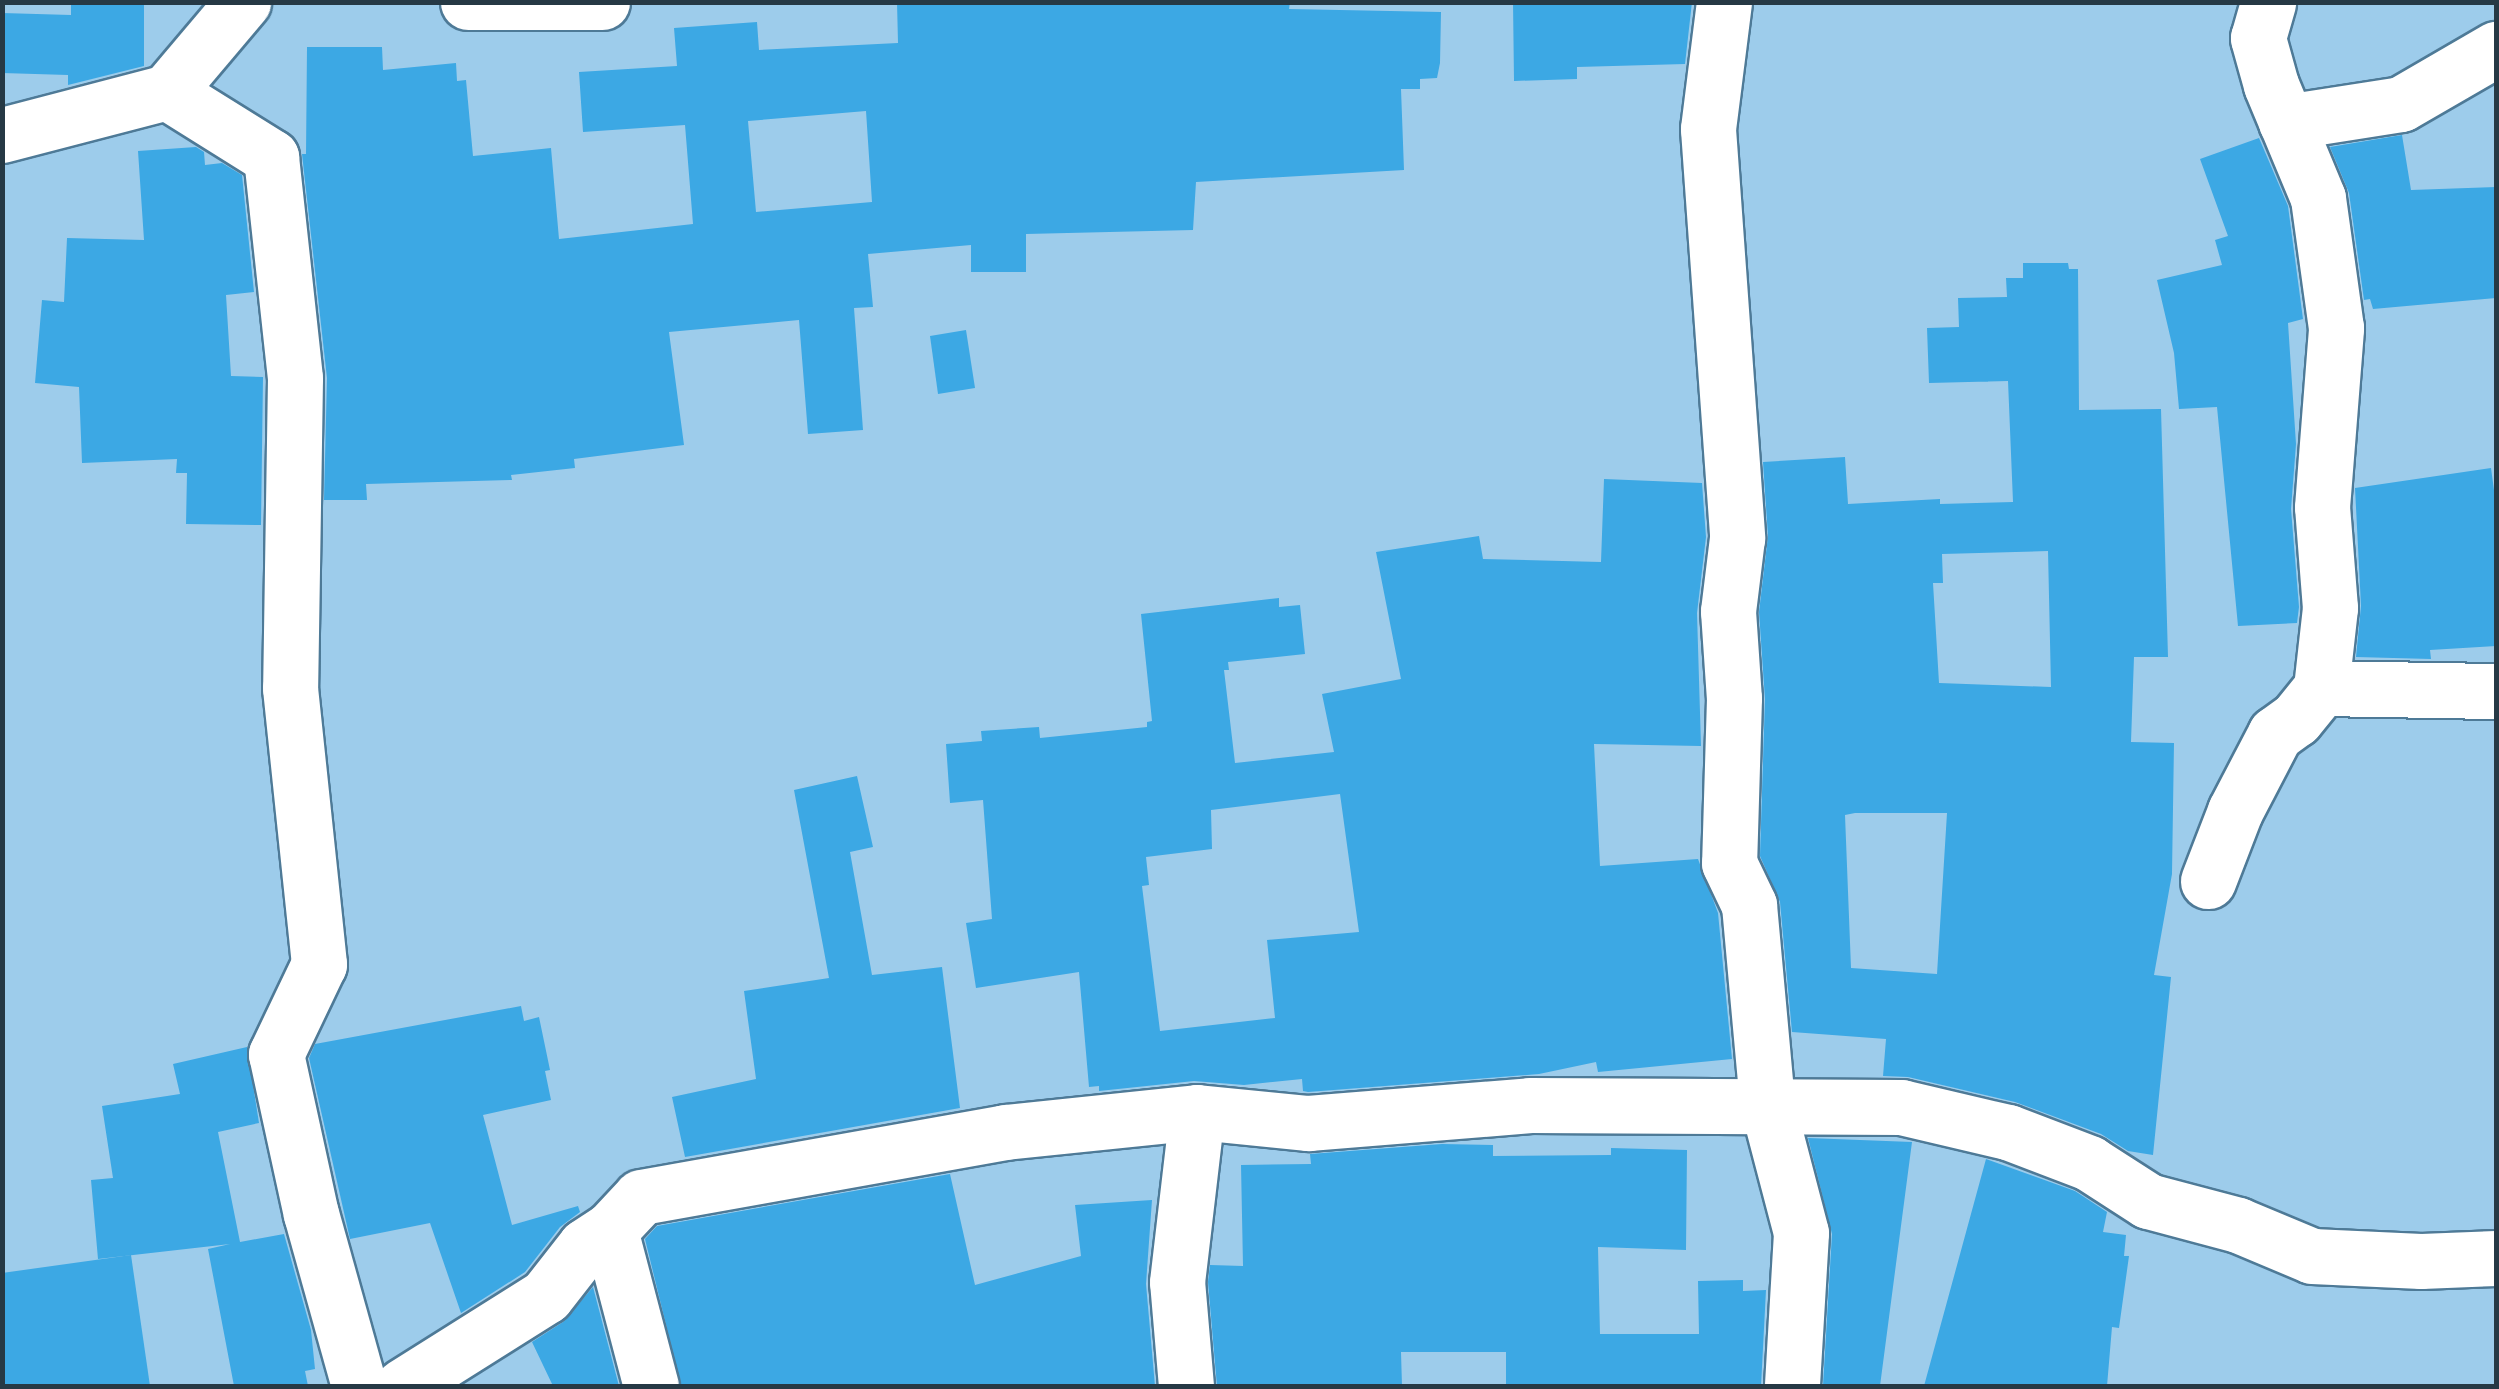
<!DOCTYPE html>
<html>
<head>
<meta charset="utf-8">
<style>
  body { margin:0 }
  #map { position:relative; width:2499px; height:1389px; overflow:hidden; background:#9dcceb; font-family:"Work Sans",sans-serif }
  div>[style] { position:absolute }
  .building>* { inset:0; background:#3ca8e4 }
  .roads { filter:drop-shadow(2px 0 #4e7a97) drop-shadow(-2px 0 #4e7a97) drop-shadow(0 2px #4e7a97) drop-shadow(0 -2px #4e7a97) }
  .minor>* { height:55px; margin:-27.5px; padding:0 27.5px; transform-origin:27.5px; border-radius:27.5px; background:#fff }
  span { translate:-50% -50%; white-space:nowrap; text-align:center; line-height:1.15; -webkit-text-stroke:9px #d2e9f9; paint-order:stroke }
  .frame { position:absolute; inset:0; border:5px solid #263945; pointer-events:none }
</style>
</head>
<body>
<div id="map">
  <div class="building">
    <i style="clip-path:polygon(71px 2px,144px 2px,144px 66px,68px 85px,68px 75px,2px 73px,2px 13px,71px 15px)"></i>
    <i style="clip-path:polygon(evenodd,897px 2px,1290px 2px,1289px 9px,1441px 12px,1440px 63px,1437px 78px,1420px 79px,1420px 89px,1401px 89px,1404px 170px,1196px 182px,1193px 230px,1026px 234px,1026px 272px,971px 272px,971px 245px,868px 254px,873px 307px,854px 308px,863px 430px,808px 434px,799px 320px,669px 332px,684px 445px,574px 459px,575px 468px,511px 475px,512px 480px,366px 484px,367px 500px,324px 500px,327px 378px,302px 154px,306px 154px,307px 47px,382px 47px,383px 70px,456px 63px,457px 81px,466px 80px,473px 156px,551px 148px,559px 239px,693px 224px,685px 125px,583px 132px,579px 72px,677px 66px,674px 28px,757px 22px,759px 50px,898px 43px,897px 2px,866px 111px,872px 202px,756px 212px,748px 121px,866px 111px)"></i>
    <i style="clip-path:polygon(1513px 2px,1692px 2px,1685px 64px,1577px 67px,1577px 79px,1514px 81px)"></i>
    <i style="clip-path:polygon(2402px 135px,2411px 190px,2496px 187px,2496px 298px,2373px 309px,2370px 299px,2364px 300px,2349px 193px,2330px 147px)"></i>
    <i style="clip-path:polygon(2259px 138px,2288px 206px,2303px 319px,2288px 323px,2296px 444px,2291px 509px,2299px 607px,2297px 623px,2238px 626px,2217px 407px,2179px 409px,2174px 353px,2157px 280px,2222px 265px,2215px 240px,2228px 236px,2200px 159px)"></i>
    <i style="clip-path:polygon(196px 147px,204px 152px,205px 165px,222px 163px,242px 175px,254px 292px,226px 295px,231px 376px,263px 377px,261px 525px,186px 524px,187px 473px,176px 473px,177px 459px,82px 463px,79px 387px,35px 383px,42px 300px,64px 302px,67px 238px,144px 240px,138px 151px)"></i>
    <i style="clip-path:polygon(evenodd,2023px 263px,2068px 263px,2069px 269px,2078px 269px,2079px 410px,2161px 409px,2168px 657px,2134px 657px,2131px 742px,2174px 743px,2172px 874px,2154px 975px,2171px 977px,2153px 1155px,2128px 1151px,2101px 1134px,2015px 1102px,1908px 1077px,1883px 1076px,1886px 1039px,1792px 1032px,1780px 902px,1760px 856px,1765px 699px,1759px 612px,1768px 536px,1763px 462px,1845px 457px,1848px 504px,1940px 499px,1940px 504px,2013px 502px,2008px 381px,1929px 383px,1927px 328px,1959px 327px,1958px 298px,2007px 297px,2006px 278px,2023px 278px,2023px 263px,2048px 551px,2051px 687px,1939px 683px,1933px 583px,1943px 583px,1942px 554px,2048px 551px,2023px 263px,1855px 813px,1947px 813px,1937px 974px,1851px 968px,1845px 815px,1855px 813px)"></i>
    <i style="clip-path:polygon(966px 330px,975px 388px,938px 394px,930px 336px)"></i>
    <i style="clip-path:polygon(2491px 468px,2496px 505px,2496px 646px,2430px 650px,2431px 659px,2356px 657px,2361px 606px,2355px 488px)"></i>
    <i style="clip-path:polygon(evenodd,1604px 479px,1702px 483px,1706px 537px,1697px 613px,1701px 746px,1594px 744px,1600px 866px,1698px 859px,1718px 913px,1732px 1059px,1598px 1072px,1596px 1062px,1539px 1074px,1308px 1092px,1303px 1091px,1302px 1079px,1244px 1085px,1194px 1081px,1099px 1091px,1099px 1086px,1089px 1087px,1079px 972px,976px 988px,966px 923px,992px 919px,983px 800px,950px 803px,946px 744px,982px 741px,981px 731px,1039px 727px,1040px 738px,1147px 727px,1147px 722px,1152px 721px,1141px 614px,1279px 598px,1279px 607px,1300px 605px,1305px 654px,1228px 662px,1229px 670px,1224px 670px,1235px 763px,1334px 752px,1322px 694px,1401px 679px,1376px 552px,1479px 536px,1483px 559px,1601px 562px,1604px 479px,1340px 794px,1359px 932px,1267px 940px,1275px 1018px,1160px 1031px,1142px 886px,1149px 885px,1146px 857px,1212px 849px,1211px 810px,1340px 794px)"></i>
    <i style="clip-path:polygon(857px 776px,873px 847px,850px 852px,872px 975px,942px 967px,960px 1108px,685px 1157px,672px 1097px,756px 1079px,744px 991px,829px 978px,794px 790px)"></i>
    <i style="clip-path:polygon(521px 1006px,524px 1021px,539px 1017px,550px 1070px,545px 1071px,551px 1100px,483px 1115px,512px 1225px,578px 1206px,580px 1212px,560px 1227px,525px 1272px,461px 1313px,430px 1223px,350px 1239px,309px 1058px,315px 1044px)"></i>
    <i style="clip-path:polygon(247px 1047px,259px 1123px,218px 1132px,240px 1242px,284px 1234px,311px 1330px,315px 1369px,305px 1371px,308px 1386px,234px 1386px,208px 1249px,230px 1244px,98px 1259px,91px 1180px,113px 1178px,102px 1106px,180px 1094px,173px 1064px)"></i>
    <i style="clip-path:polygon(1808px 1138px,1912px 1142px,1880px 1386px,1823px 1386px,1832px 1234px)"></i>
    <i style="clip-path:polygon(1442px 1144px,1493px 1145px,1493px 1156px,1611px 1155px,1611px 1148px,1687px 1150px,1686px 1250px,1598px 1247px,1600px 1334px,1699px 1334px,1698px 1281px,1743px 1280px,1743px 1291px,1766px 1290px,1761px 1386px,1506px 1386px,1506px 1352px,1401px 1352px,1402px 1386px,1217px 1386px,1208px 1282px,1210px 1265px,1243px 1266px,1241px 1165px,1311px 1164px,1310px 1154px)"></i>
    <i style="clip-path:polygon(1986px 1159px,2075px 1191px,2107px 1212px,2103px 1232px,2126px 1235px,2124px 1256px,2129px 1256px,2119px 1328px,2112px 1327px,2107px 1386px,1924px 1386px)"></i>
    <i style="clip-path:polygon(950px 1174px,975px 1285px,1081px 1256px,1075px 1205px,1152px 1200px,1146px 1284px,1155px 1386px,681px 1386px,645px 1239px,657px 1226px)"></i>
    <i style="clip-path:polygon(131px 1255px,150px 1386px,2px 1386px,2px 1273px)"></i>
    <i style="clip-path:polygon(593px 1287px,619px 1386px,553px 1386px,532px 1342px,563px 1322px)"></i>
  </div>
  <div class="roads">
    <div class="minor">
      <i style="left:468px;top:2px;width:134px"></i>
      <i style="left:1724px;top:2px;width:128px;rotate:97.2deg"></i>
      <i style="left:1708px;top:129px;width:410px;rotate:85.9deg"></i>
      <i style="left:1737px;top:538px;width:74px;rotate:97deg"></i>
      <i style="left:1728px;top:611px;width:87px;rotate:86.1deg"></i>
      <i style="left:1734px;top:698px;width:165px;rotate:91.7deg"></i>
      <i style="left:1729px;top:863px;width:47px;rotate:64.5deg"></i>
      <i style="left:1749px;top:905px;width:199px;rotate:84.8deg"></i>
      <i style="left:1767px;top:1103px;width:134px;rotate:75.3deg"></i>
      <i style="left:1801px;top:1233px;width:153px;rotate:93.4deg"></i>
      <i style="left:167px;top:92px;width:123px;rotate:32deg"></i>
      <i style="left:271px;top:157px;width:222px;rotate:83.8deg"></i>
      <i style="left:295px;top:378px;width:310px;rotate:90.9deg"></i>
      <i style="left:290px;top:688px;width:278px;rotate:84deg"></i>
      <i style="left:319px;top:964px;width:100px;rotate:115.5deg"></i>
      <i style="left:276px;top:1054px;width:164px;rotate:77.7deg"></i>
      <i style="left:311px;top:1214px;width:179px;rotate:74.4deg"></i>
      <i style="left:2286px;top:122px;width:116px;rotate:-8.9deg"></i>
      <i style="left:2401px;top:104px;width:110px;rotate:-30.1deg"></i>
      <i style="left:2px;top:135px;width:171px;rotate:-14.6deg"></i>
      <i style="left:167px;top:92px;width:118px;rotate:-49.8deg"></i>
      <i style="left:2321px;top:688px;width:175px;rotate:1deg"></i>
      <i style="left:2208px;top:881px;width:75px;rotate:-68.9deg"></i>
      <i style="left:2235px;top:811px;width:87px;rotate:-62.5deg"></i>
      <i style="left:2275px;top:734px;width:26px;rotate:-36deg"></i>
      <i style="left:2296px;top:719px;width:40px;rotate:-51deg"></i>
      <i style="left:2321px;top:688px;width:81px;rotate:-83.6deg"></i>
      <i style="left:2330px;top:608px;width:101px;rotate:-94.5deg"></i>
      <i style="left:2322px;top:507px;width:180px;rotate:-85.5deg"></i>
      <i style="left:2336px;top:328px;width:131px;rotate:-97.9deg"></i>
      <i style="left:2318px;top:198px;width:122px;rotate:-112.6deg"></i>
      <i style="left:2271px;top:85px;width:49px;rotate:-105.5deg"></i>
      <i style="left:2258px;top:38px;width:37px;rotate:-74deg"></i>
      <i style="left:610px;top:1230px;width:161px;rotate:75.3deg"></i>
      <i style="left:403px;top:1386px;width:169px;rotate:-32.2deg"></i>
      <i style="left:546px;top:1296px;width:63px;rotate:-52deg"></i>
      <i style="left:585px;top:1246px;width:30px;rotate:-33deg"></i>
      <i style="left:610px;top:1230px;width:45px;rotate:-46.8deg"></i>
      <i style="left:641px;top:1197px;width:370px;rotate:-10.1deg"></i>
      <i style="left:1005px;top:1132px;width:193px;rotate:-5.9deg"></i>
      <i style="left:1197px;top:1112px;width:112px;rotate:5.7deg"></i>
      <i style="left:1308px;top:1123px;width:223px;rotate:-4.6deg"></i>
      <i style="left:1530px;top:1105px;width:371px;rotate:0.3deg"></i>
      <i style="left:1901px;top:1107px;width:110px;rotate:13.2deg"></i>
      <i style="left:2008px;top:1132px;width:87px;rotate:20.9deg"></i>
      <i style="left:2089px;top:1163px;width:70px;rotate:32.8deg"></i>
      <i style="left:2148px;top:1201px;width:93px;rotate:14.9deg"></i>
      <i style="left:2238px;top:1225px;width:80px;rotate:22.7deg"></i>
      <i style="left:2312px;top:1256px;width:109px;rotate:2.6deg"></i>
      <i style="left:2421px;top:1261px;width:75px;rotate:-2.3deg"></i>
      <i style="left:1186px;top:1386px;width:104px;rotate:-94.9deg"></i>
      <i style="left:1177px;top:1282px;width:171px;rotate:-83.3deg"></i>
    </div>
  </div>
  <div class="frame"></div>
</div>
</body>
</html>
